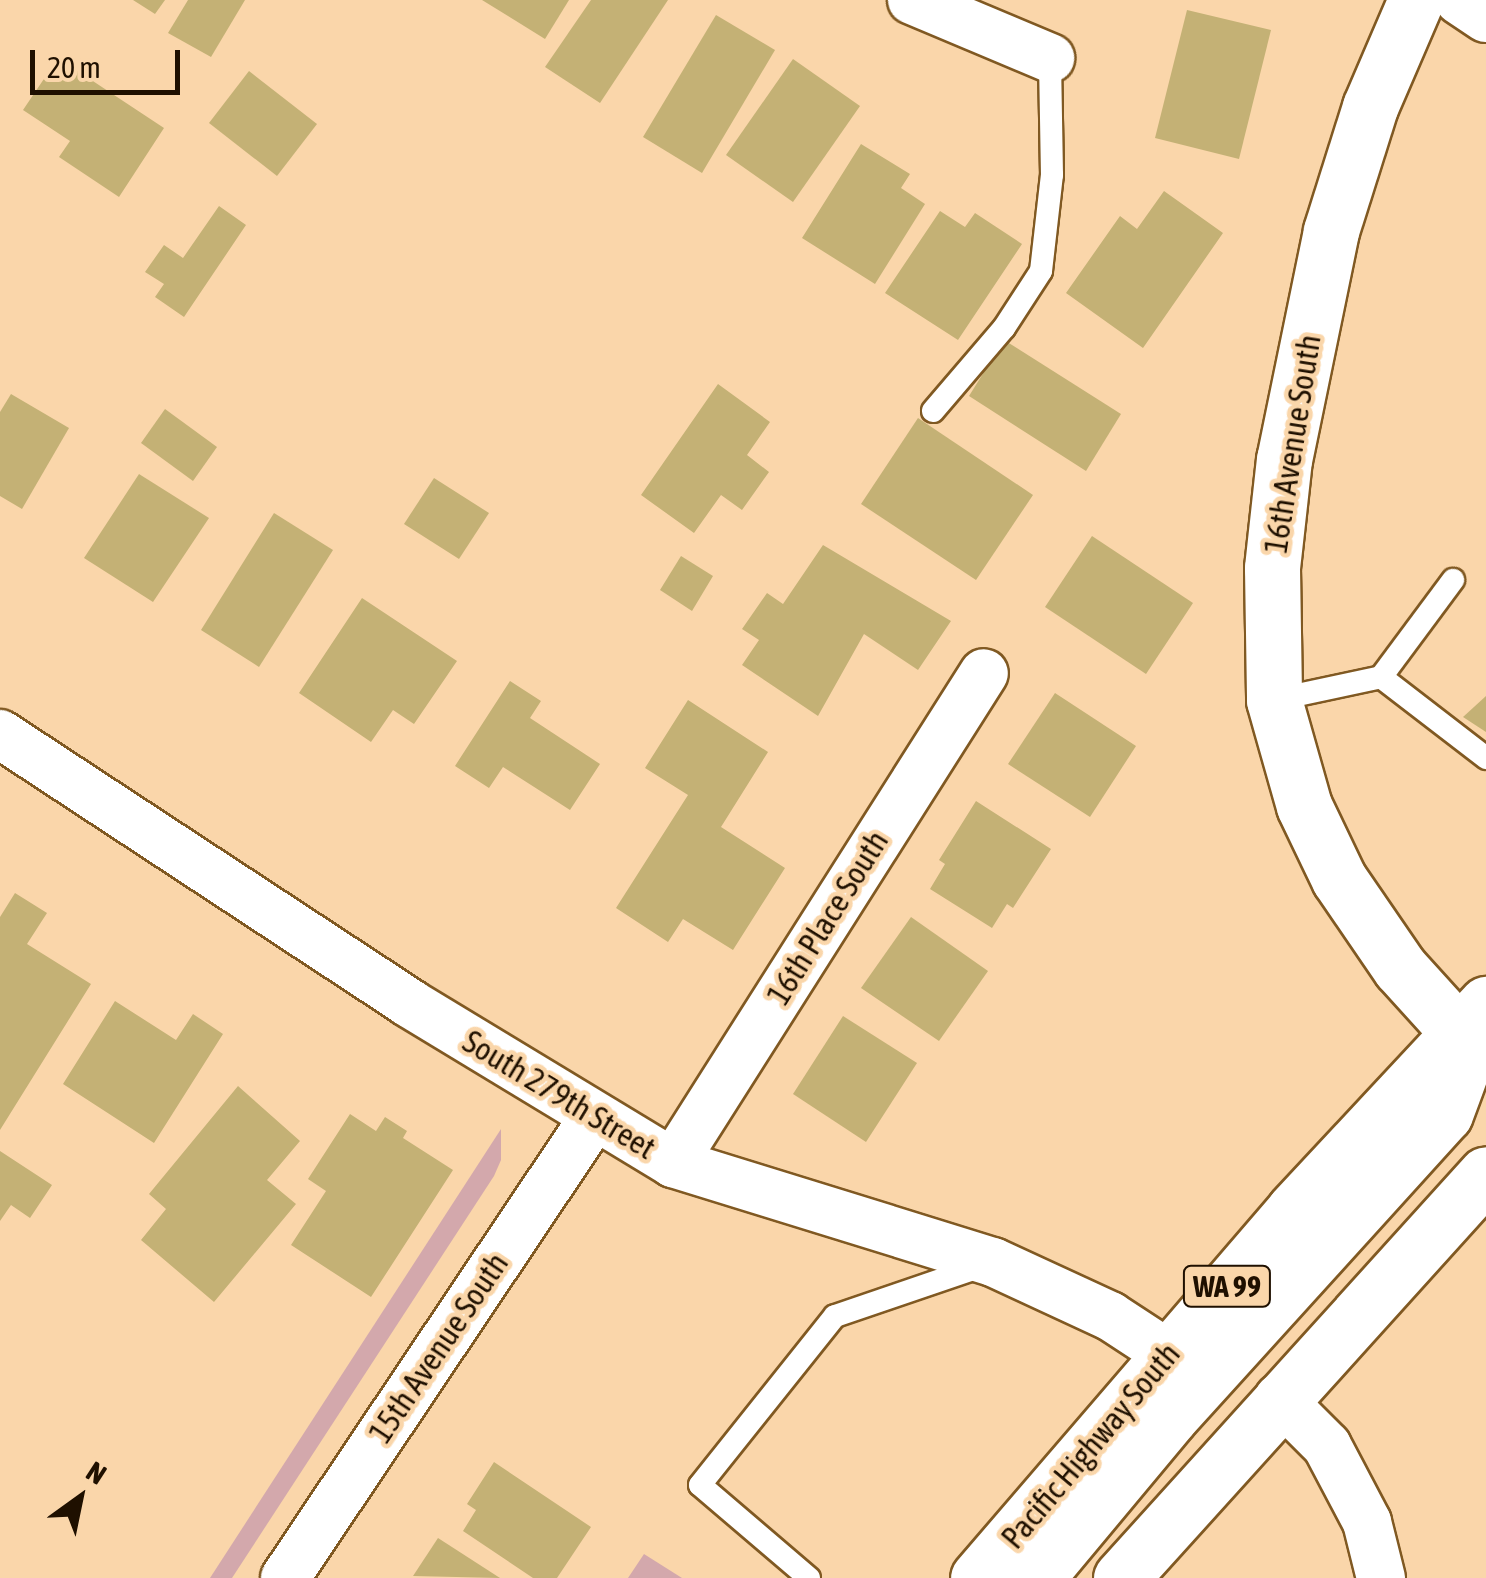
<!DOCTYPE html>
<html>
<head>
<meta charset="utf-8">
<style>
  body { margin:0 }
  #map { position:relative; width:1486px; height:1578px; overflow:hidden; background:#fad6aa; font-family:"Asap Condensed",sans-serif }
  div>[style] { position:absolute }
  .green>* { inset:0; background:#d3a8ac }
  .building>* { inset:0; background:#c4b175 }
  .roads { filter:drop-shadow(2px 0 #805922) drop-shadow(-2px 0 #805922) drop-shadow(0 2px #805922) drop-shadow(0 -2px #805922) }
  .service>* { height:22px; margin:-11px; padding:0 11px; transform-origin:11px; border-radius:11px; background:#fff }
  .minor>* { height:48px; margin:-24px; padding:0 24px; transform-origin:24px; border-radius:24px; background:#fff }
  .secondary>* { height:55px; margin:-27.5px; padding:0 27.5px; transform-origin:27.5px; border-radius:27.5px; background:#fff }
  .primary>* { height:55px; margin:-27.5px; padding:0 27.5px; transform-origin:27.5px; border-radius:27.5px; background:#fff }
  span { translate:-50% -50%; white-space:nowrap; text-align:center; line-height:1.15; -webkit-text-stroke:9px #fad6aa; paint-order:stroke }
  .shield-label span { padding:2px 8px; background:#fad6aa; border:2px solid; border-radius:8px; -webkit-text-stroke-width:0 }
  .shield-label { font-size:30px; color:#1f1000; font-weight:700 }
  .street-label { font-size:32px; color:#1f1000 }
  .north { position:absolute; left:30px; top:1448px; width:100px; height:100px; -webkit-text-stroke:8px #fad6aa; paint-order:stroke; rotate:33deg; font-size:28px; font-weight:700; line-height:40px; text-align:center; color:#1f1000 }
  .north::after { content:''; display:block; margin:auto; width:35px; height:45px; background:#1f1000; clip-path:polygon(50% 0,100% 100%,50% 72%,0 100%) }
  .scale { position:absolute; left:30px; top:50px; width:150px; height:45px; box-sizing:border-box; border:5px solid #1f1000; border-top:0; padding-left:12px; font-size:30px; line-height:35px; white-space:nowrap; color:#1f1000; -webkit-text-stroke:8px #fad6aa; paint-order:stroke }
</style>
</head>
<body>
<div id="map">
  <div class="green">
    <i style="clip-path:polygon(501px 1129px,501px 1160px,494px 1176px,232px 1578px,210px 1578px)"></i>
    <i style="clip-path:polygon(644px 1554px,682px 1578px,628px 1578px)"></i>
  </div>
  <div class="building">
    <i style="clip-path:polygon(133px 0,165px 0,155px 14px)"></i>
    <i style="clip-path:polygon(188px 0,245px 0,211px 57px,168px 33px)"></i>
    <i style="clip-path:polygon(482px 0,569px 0,545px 39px)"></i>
    <i style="clip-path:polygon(591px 0,668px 0,600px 103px,545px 67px)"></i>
    <i style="clip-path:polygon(1187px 10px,1271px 30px,1239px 159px,1155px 138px)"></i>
    <i style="clip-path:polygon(716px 15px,775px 50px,702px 173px,643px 137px)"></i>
    <i style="clip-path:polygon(58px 58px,164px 128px,119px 197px,59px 157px,70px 141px,23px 110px)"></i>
    <i style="clip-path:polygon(793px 59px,860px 106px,793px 202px,726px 155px)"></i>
    <i style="clip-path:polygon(249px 71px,317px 124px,277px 176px,209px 123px)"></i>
    <i style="clip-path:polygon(861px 144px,910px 174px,901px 188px,925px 204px,875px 284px,802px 238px)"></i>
    <i style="clip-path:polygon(1164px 191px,1223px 233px,1143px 348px,1066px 293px,1120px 216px,1137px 229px)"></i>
    <i style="clip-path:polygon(219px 206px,246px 225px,184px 317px,155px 297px,164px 284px,145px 272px,164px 245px,183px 258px)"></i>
    <i style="clip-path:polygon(940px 211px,965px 227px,975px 213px,1022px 244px,958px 340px,885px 293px)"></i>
    <i style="clip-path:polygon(1004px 340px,1121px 414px,1086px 471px,969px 396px)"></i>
    <i style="clip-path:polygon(718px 384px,770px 422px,747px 455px,769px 472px,742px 510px,721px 495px,694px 533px,641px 495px)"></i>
    <i style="clip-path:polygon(11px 394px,69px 428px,22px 509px,0 496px,0 412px)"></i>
    <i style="clip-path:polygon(165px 409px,217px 447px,193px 481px,141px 443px)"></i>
    <i style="clip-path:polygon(918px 418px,1033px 495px,976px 580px,861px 504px)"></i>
    <i style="clip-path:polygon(139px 474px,209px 518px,153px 602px,84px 558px)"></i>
    <i style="clip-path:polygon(434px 478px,489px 513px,459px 559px,404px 524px)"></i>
    <i style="clip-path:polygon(274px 513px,333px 550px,259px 667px,201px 630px)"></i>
    <i style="clip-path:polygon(1092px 536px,1193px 603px,1146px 674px,1045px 607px)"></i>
    <i style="clip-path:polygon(823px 545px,951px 621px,918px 670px,864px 634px,818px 716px,742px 665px,759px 640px,742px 629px,767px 593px,783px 604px)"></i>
    <i style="clip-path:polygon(681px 556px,713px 576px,692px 611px,660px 590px)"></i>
    <i style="clip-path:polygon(362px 598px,457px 661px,414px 724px,393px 710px,371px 742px,299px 693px)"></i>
    <i style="clip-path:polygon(510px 681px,541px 701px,530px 718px,600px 764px,570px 810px,503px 767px,489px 788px,455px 766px)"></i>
    <i style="clip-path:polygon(1055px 693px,1136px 746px,1090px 817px,1008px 764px)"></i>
    <i style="clip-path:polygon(1486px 696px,1486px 732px,1463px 717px)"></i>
    <i style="clip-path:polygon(688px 700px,768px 752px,721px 827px,785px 868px,733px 950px,683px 919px,668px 942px,616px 908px,688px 795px,645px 768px)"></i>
    <i style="clip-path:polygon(976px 801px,1051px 849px,1013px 908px,1007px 904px,992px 928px,930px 889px,945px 864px,939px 860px)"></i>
    <i style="clip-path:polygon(15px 893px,47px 913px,27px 944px,91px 984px,0 1130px,0 917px)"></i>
    <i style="clip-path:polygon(911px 917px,988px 971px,939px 1041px,861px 988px)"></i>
    <i style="clip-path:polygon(115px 1001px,176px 1040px,193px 1014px,223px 1034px,154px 1143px,63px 1084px)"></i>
    <i style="clip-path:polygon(843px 1016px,917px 1063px,866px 1142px,793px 1094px)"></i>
    <i style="clip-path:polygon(238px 1086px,300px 1141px,267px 1180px,296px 1204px,214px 1302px,141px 1240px,166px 1209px,149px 1194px)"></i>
    <i style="clip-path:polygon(350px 1114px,376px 1131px,385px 1117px,407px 1131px,403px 1138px,453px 1170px,371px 1297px,291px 1245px,326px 1191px,308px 1179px)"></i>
    <i style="clip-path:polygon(0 1151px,52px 1185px,30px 1218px,11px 1205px,0 1221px)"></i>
    <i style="clip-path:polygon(494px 1462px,591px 1527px,557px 1578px,533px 1578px,463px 1531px,476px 1510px,467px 1504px)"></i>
    <i style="clip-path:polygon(438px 1538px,500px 1578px,413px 1576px)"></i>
  </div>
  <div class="roads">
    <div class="service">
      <i style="left:933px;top:411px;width:109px;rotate:-49.5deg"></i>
      <i style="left:1004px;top:328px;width:68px;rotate:-57deg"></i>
      <i style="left:1041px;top:271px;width:97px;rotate:-83.5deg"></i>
      <i style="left:1052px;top:175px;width:117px;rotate:-91deg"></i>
      <i style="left:1381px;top:677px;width:133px;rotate:37.6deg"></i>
      <i style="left:1274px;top:700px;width:109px;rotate:-12.1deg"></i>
      <i style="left:1381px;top:677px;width:121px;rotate:-53.4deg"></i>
      <i style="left:809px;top:1578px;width:143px;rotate:-139.5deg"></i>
      <i style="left:700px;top:1485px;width:216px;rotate:-51.4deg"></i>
      <i style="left:835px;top:1316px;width:158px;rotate:-18.8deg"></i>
    </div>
    <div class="minor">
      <i style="left:912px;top:0;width:150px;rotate:22.8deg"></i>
      <i style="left:1459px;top:0;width:32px;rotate:34deg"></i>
      <i style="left:0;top:734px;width:490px;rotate:33.3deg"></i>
      <i style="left:409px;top:1003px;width:309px;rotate:31.2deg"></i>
      <i style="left:673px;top:1163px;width:335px;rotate:17.2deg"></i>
      <i style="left:993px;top:1262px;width:129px;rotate:24.8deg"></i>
      <i style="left:1110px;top:1316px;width:69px;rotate:33.2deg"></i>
      <i style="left:673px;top:1163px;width:580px;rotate:-57.6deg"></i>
      <i style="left:1279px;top:1398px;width:68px;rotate:45deg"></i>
      <i style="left:1327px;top:1446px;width:86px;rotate:62.2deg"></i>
      <i style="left:1367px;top:1522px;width:58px;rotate:76deg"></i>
      <i style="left:285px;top:1578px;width:553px;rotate:-56.14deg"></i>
    </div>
    <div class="secondary">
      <i style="left:1416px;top:0;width:116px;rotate:113.3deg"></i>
      <i style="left:1370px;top:107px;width:130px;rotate:107.5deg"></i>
      <i style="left:1331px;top:231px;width:233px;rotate:101.6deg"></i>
      <i style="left:1284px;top:459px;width:110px;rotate:96.3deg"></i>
      <i style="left:1272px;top:568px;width:132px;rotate:89.1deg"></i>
      <i style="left:1274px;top:700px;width:110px;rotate:74.2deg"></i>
      <i style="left:1304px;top:806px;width:81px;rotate:64.4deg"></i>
      <i style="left:1339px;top:879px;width:108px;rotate:55.6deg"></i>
      <i style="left:1400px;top:968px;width:86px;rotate:47.8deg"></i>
    </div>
    <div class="primary">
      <i style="left:978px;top:1578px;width:485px;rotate:-49.3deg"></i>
      <i style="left:1294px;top:1210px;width:282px;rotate:-47deg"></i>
      <i style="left:1036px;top:1578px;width:209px;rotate:-50.2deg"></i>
      <i style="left:1170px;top:1417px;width:409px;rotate:-47.8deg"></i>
      <i style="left:1445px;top:1114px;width:49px;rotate:-69.7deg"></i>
      <i style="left:1462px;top:1068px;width:36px;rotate:-96deg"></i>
      <i style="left:1121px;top:1578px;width:544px;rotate:-47.9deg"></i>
    </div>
  </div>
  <div class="shield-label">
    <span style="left:1227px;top:1286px">WA 99</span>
  </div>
  <div class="street-label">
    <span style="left:1293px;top:444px;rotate:-81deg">16th Avenue South</span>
    <span style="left:828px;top:918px;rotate:-58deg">16th Place South</span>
    <span style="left:559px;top:1095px;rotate:31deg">South 279th Street</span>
    <span style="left:439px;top:1348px;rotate:-56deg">15th Avenue South</span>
    <span style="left:1091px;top:1446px;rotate:-50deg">Pacific Highway South</span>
  </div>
  <div class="north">N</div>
  <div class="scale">20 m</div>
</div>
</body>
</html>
